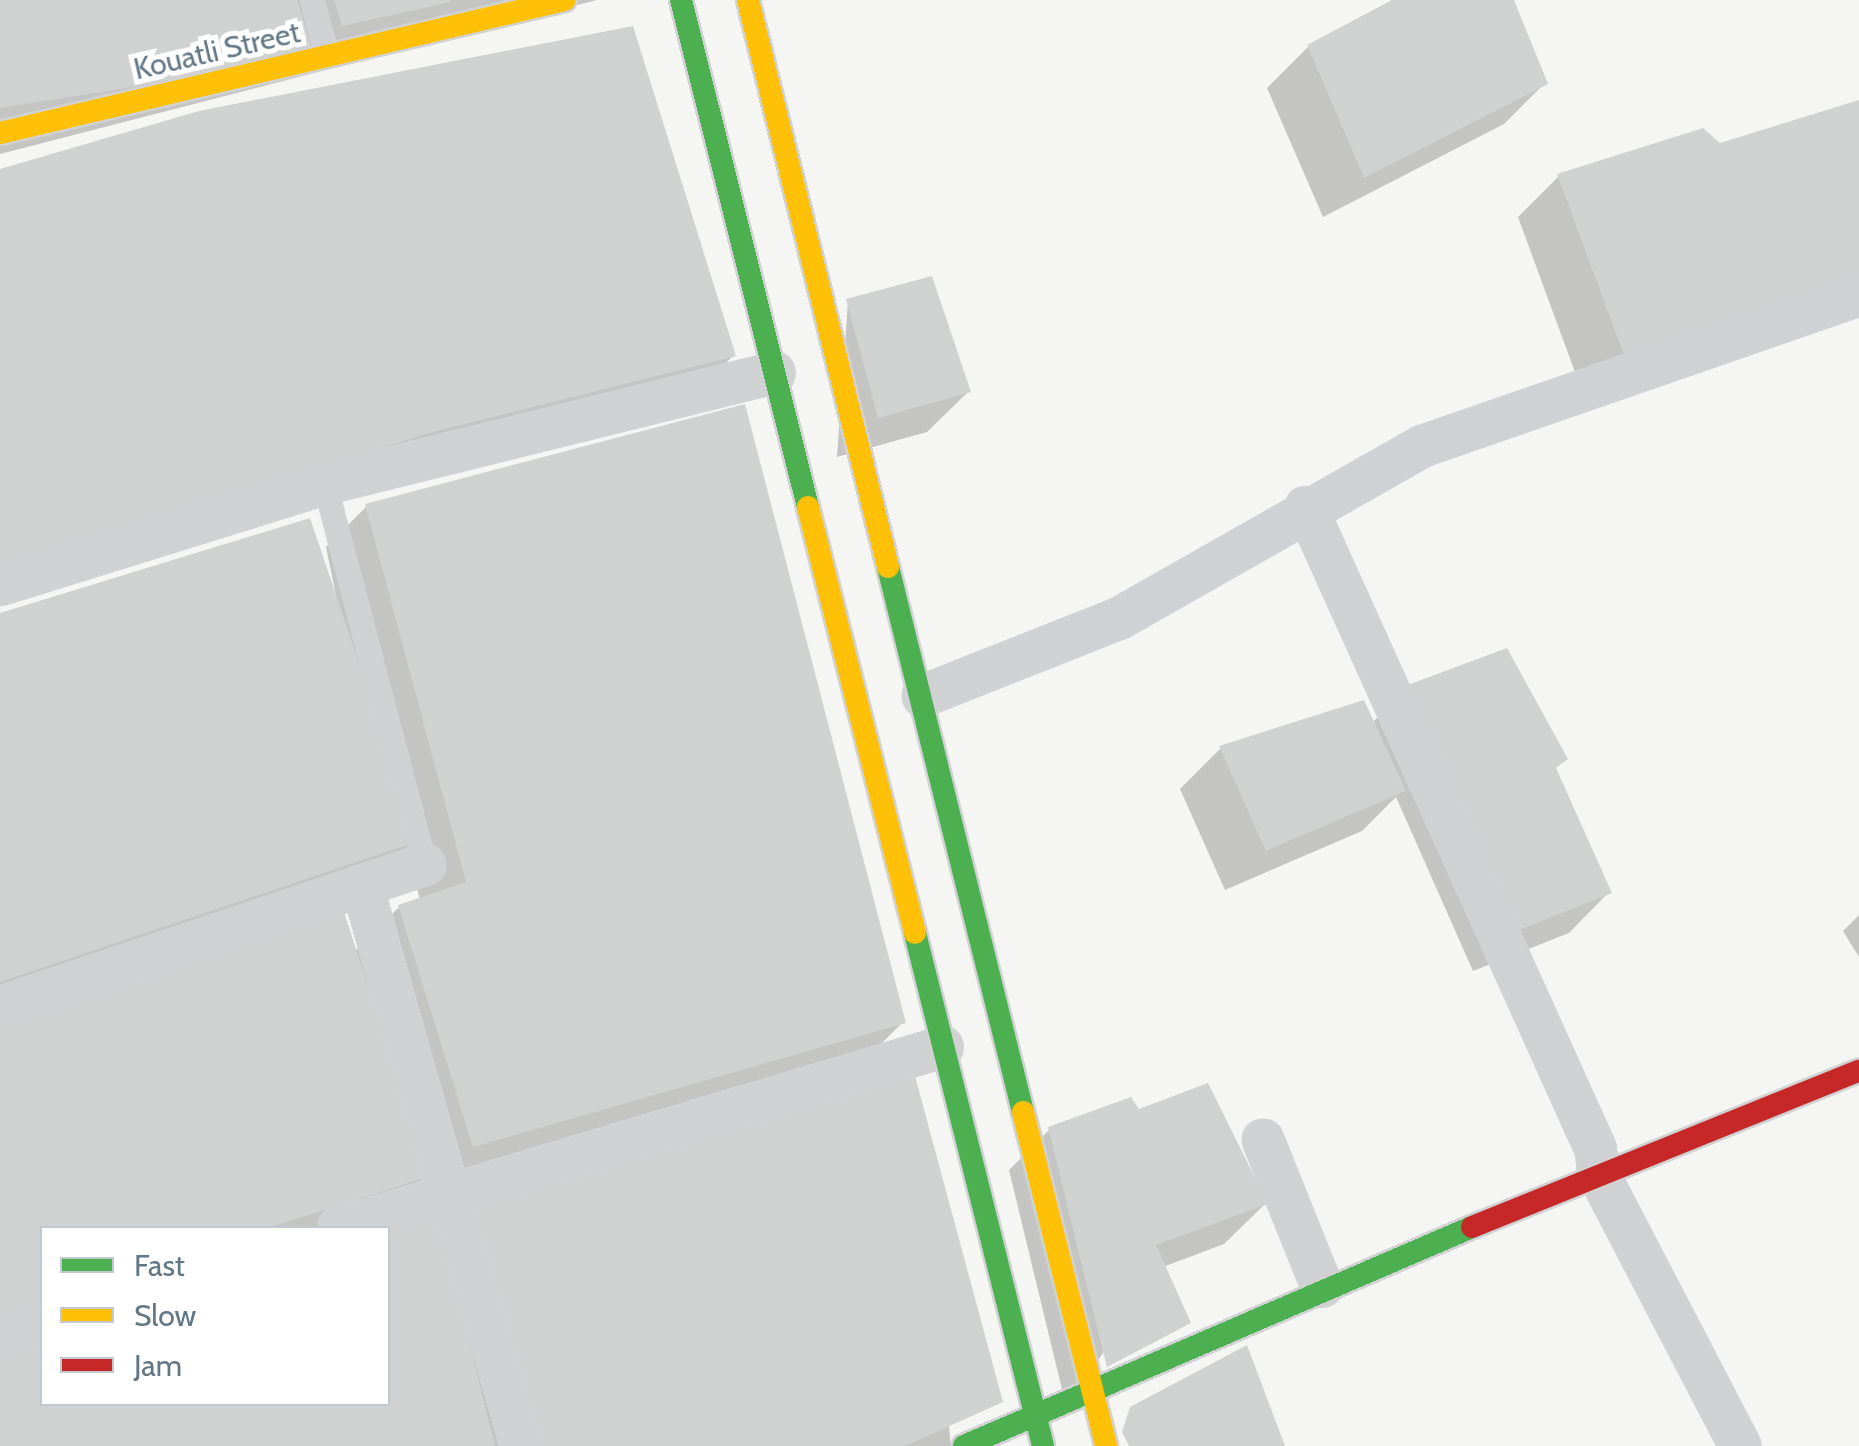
<!DOCTYPE html>
<html>
<head>
<meta charset="utf-8">
<style>
  body { margin:0 }
  #map { position:relative; width:1859px; height:1446px; overflow:hidden; background:#f5f5f3; font-family:Cabin,sans-serif }
  div>[style] { position:absolute }
  .shadow>* { inset:0; background:#0003 }
  .building>* { inset:0; background:#d0d2d1 }
  .roads { filter:drop-shadow(2px 0 #d0d2d3) drop-shadow(-2px 0 #d0d2d3) drop-shadow(0 2px #d0d2d3) drop-shadow(0 -2px #d0d2d3) }
  .lane>* { height:20px; margin:-10px; padding:0 10px; transform-origin:10px; border-radius:10px; background:#d0d1d2 }
  .street>* { height:38px; margin:-19px; padding:0 19px; transform-origin:19px; border-radius:19px; background:#d0d1d2 }
  .fast>* { height:22px; margin:-11px; padding:0 11px; transform-origin:11px; border-radius:11px; background:#4caf50 }
  .slow>* { height:22px; margin:-11px; padding:0 11px; transform-origin:11px; border-radius:11px; background:#ffc107 }
  .jam>* { height:22px; margin:-11px; padding:0 11px; transform-origin:11px; border-radius:11px; background:#c62828 }
  span { translate:-50% -50%; white-space:nowrap; text-align:center; line-height:1.15; -webkit-text-stroke:10px #fff; paint-order:stroke }
  .street-label { font-size:30px; color:#627786 }
  .legend { position:absolute; left:40px; top:1226px; width:350px; height:180px; box-sizing:border-box; background:#fff; border:2px solid #c0c9cf; margin:0; padding:12px 18px; list-style:none; font-size:30px; color:#627786 }
  .legend li { display:flex; align-items:center; gap:20px; height:50px }
  .legend b { width:50px; border:2px solid #c0c9cf }
</style>
</head>
<body>
<div id="map">
  <div class="shadow">
    <i style="clip-path:polygon(0 0,597px 0,0 154px)"></i>
    <i style="clip-path:polygon(1397px 0,1511px 0,1545px 83px,1504px 124px,1323px 217px,1267px 88px,1308px 47px)"></i>
    <i style="clip-path:polygon(631px 29px,733px 356px,692px 396px,0 582px,0 172px)"></i>
    <i style="clip-path:polygon(1859px 103px,1859px 304px,1583px 394px,1518px 217px,1559px 176px,1720px 146px)"></i>
    <i style="clip-path:polygon(848px 301px,968px 392px,927px 432px,837px 457px)"></i>
    <i style="clip-path:polygon(367px 506px,903px 1022px,862px 1063px,432px 1186px,428px 1174px,386px 1216px,348px 1228px,42px 1228px,42px 1328px,0 1342px,0 1024px,354px 952px,399px 907px,420px 900px,407px 850px,375px 881px,0 1007px,0 616px,340px 615px,326px 547px)"></i>
    <i style="clip-path:polygon(1407px 688px,1554px 769px,1609px 892px,1569px 933px,1473px 971px,1396px 797px,1362px 831px,1225px 890px,1180px 789px,1220px 749px,1372px 723px)"></i>
    <i style="clip-path:polygon(1859px 915px,1859px 957px,1843px 931px)"></i>
    <i style="clip-path:polygon(914px 1079px,951px 1446px,0 1446px,0 1360px,42px 1346px,42px 1404px,388px 1404px,388px 1235px,436px 1219px,441px 1242px,476px 1208px)"></i>
    <i style="clip-path:polygon(1138px 1112px,1265px 1204px,1224px 1244px,1163px 1267px,1066px 1406px,1009px 1170px,1050px 1129px)"></i>
  </div>
  <div class="building">
    <i style="clip-path:polygon(0 0,297px 0,315px 58px,0 108px)"></i>
    <i style="clip-path:polygon(334px 0,450px 0,451px 2px,342px 26px)"></i>
    <i style="clip-path:polygon(1392px 0,1514px 0,1548px 84px,1364px 178px,1307px 45px)"></i>
    <i style="clip-path:polygon(633px 26px,736px 356px,433px 432px,0 563px,0 169px,199px 111px)"></i>
    <i style="clip-path:polygon(1859px 100px,1859px 278px,1624px 355px,1557px 174px,1703px 128px,1720px 143px)"></i>
    <i style="clip-path:polygon(932px 276px,971px 392px,878px 418px,846px 299px)"></i>
    <i style="clip-path:polygon(745px 404px,906px 1023px,473px 1147px,398px 905px,466px 882px,365px 504px)"></i>
    <i style="clip-path:polygon(310px 518px,419px 841px,0 982px,0 613px)"></i>
    <i style="clip-path:polygon(1507px 648px,1568px 759px,1556px 768px,1612px 893px,1514px 932px,1405px 686px)"></i>
    <i style="clip-path:polygon(1364px 700px,1406px 791px,1266px 851px,1219px 746px)"></i>
    <i style="clip-path:polygon(343px 909px,430px 1176px,268px 1228px,42px 1228px,42px 1302px,0 1316px,0 1021px)"></i>
    <i style="clip-path:polygon(915px 1076px,1003px 1402px,905px 1446px,541px 1446px,475px 1205px)"></i>
    <i style="clip-path:polygon(1208px 1083px,1268px 1204px,1156px 1245px,1191px 1323px,1107px 1367px,1048px 1127px,1131px 1097px,1139px 1109px)"></i>
    <i style="clip-path:polygon(438px 1216px,495px 1446px,0 1446px,0 1357px,42px 1343px,42px 1404px,388px 1404px,388px 1232px)"></i>
    <i style="clip-path:polygon(1247px 1345px,1285px 1446px,1129px 1446px,1122px 1432px,1130px 1407px)"></i>
  </div>
  <div class="roads">
    <div class="lane">
      <i style="left:312px;top:0;width:56px;rotate:74.5deg"></i>
      <i style="left:325px;top:484px;width:394px;rotate:75.3deg"></i>
    </div>
    <div class="street">
      <i style="left:1306px;top:507px;width:705px;rotate:65.72deg"></i>
      <i style="left:1596px;top:1150px;width:23px;rotate:85deg"></i>
      <i style="left:1598px;top:1173px;width:308px;rotate:62.5deg"></i>
      <i style="left:0;top:585px;width:340px;rotate:-17.3deg"></i>
      <i style="left:325px;top:484px;width:463px;rotate:-13.9deg"></i>
      <i style="left:923px;top:696px;width:212px;rotate:-21.6deg"></i>
      <i style="left:1120px;top:618px;width:348px;rotate:-29.6deg"></i>
      <i style="left:1423px;top:446px;width:461px;rotate:-19.1deg"></i>
      <i style="left:362px;top:885px;width:583px;rotate:74.18deg"></i>
      <i style="left:0;top:1007px;width:448px;rotate:-18.5deg"></i>
      <i style="left:1263px;top:1140px;width:158px;rotate:68.1deg"></i>
      <i style="left:338px;top:1228px;width:631px;rotate:-16.66deg"></i>
      <i style="left:0;top:1336px;width:44px;rotate:-18.4deg"></i>
    </div>
    <div class="fast">
      <i style="left:681px;top:0;width:523px;rotate:75.94deg"></i>
      <i style="left:888px;top:567px;width:561px;rotate:76.09deg"></i>
      <i style="left:915px;top:933px;width:529px;rotate:75.99deg"></i>
      <i style="left:964px;top:1446px;width:553px;rotate:-23.32deg"></i>
    </div>
    <div class="slow">
      <i style="left:748px;top:0;width:584px;rotate:76.13deg"></i>
      <i style="left:0;top:133px;width:580px;rotate:-13.25deg"></i>
      <i style="left:808px;top:507px;width:439px;rotate:75.9deg"></i>
      <i style="left:1023px;top:1112px;width:344px;rotate:76deg"></i>
    </div>
    <div class="jam">
      <i style="left:1472px;top:1227px;width:417px;rotate:-22deg"></i>
    </div>
  </div>
  <div class="street-label">
    <span style="left:217px;top:51px;rotate:-13deg">Kouatli Street</span>
  </div>
  <ul class="legend">
  <li><b style="height:12px;background:#4caf50"></b>Fast</li>
  <li><b style="height:12px;background:#ffc107"></b>Slow</li>
  <li><b style="height:12px;background:#c62828"></b>Jam</li>
  </ul>
</div>
</body>
</html>
